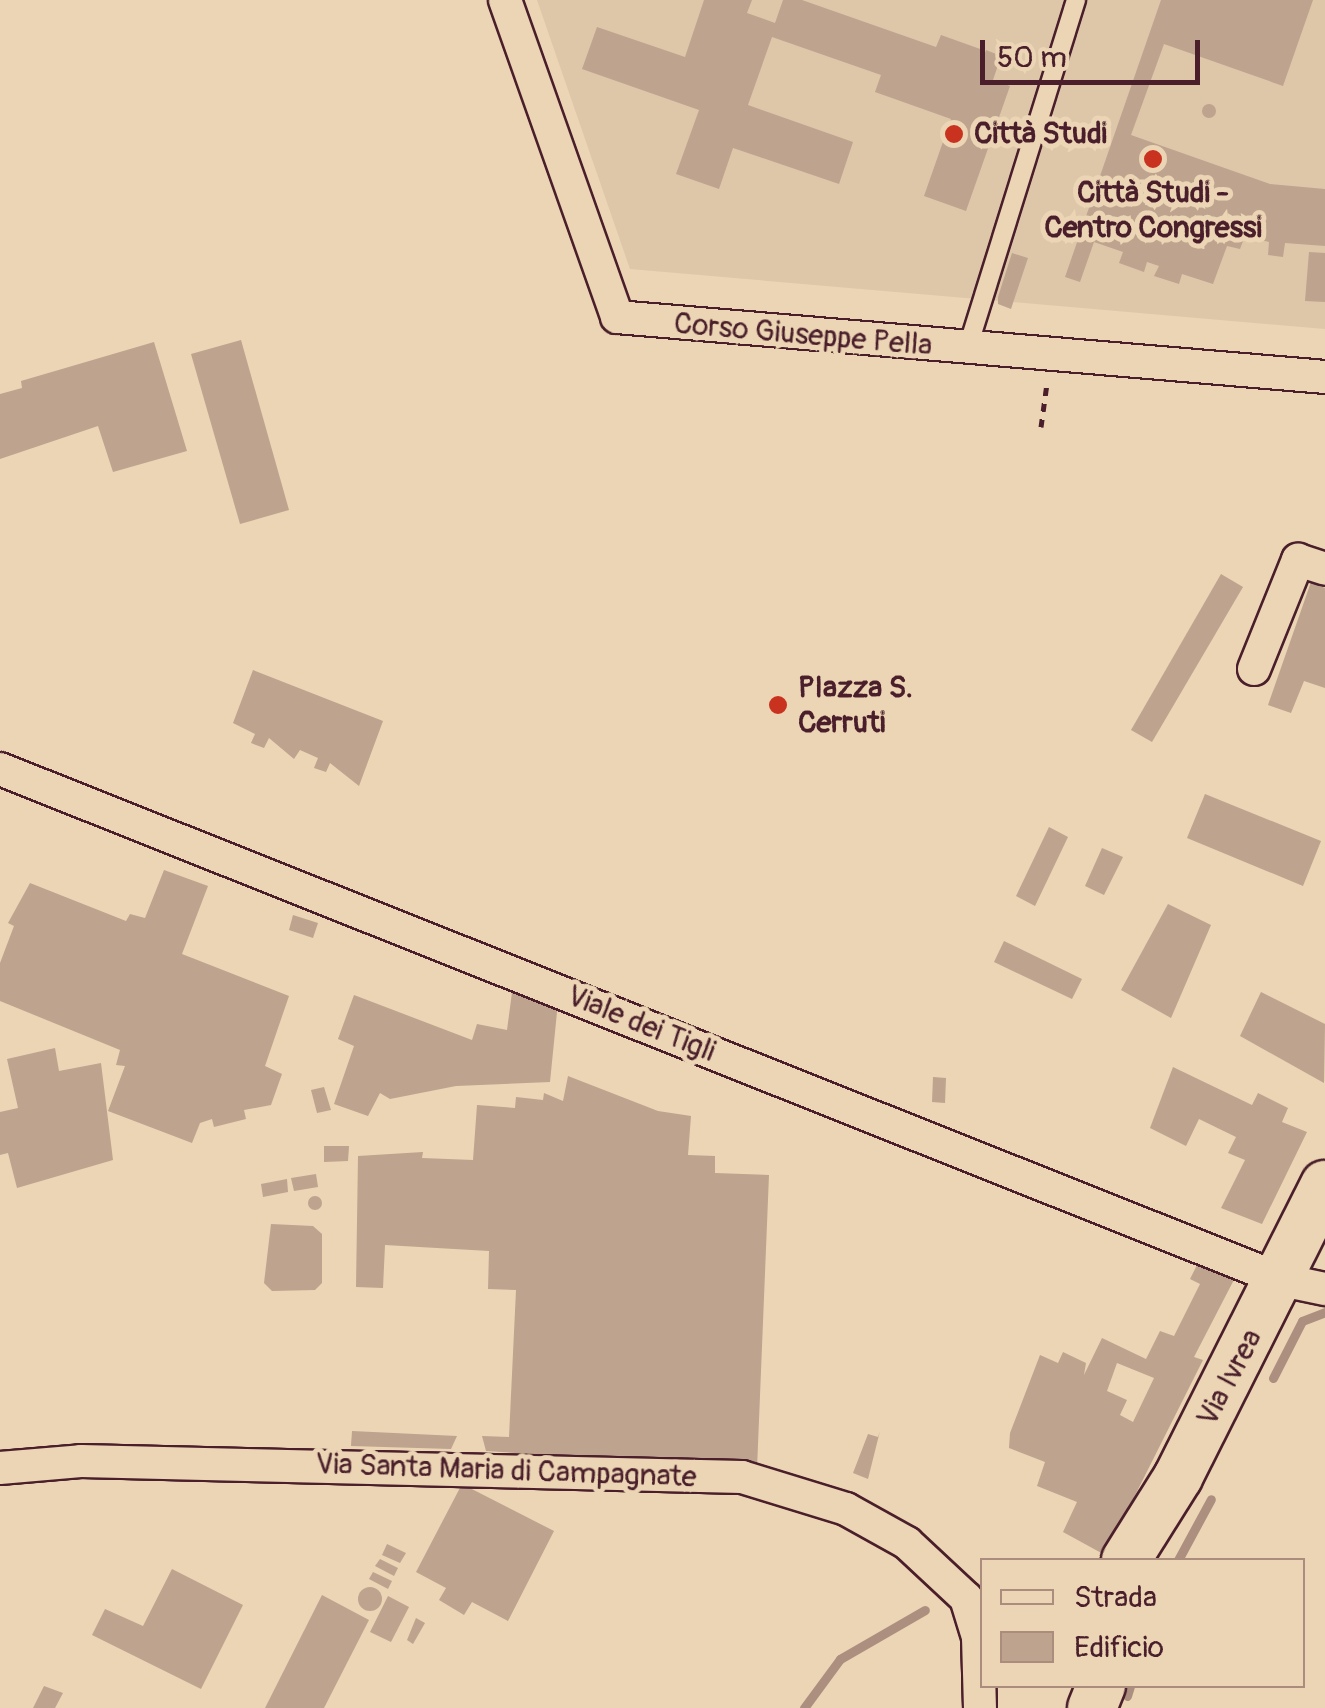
<!DOCTYPE html>
<html>
<head>
<meta charset="utf-8">
<style>
  body { margin:0 }
  #map { position:relative; width:1325px; height:1708px; overflow:hidden; background:#ebd5b4; font-family:Pangolin,sans-serif }
  div>[style] { position:absolute }
  .built>* { inset:0; background:#dec6a9 }
  .stream>* { height:9px; margin:-4.5px; padding:0 4.5px; transform-origin:4.5px; border-radius:4.5px; background:#ad8f80 }
  .building>* { inset:0; background:#bea38e }
  .round { border-radius:50% }
  .path>* { height:5px; margin-top:-2.5px; transform-origin:0; background:repeating-linear-gradient(90deg,#4a1f2b 0 8px,transparent 0 16px) }
  .roads { filter:drop-shadow(2px 0 #4a1f2b) drop-shadow(-2px 0 #4a1f2b) drop-shadow(0 2px #4a1f2b) drop-shadow(0 -2px #4a1f2b) }
  .lane>* { height:18px; margin:-9px; padding:0 9px; transform-origin:9px; border-radius:9px; background:#ebd5b4 }
  .street>* { height:32px; margin:-16px; padding:0 16px; transform-origin:16px; border-radius:16px; background:#ebd5b4 }
  .secondary>* { height:48px; margin:-24px; padding:0 24px; transform-origin:24px; border-radius:24px; background:#ebd5b4 }
  .dots>* { width:28px; height:28px; translate:-50% -50%; box-sizing:border-box; border:5px solid #ebd5b4; border-radius:50% }
  span { translate:-50% -50%; white-space:nowrap; text-align:center; line-height:1.15; -webkit-text-stroke:10px #ebd5b4; paint-order:stroke }
  .poi-label { font-size:30px; color:#4a1f2b; font-weight:700 }
  .left { translate:0 -50%; text-align:left }
  .street-label { font-size:30px; color:#4a1f2b }
  .legend { position:absolute; left:980px; top:1558px; width:325px; height:130px; box-sizing:border-box; background:#ebd5b4; border:2px solid #ab8c7d; margin:0; padding:12px 18px; list-style:none; font-size:30px; color:#4a1f2b }
  .legend li { display:flex; align-items:center; gap:20px; height:50px }
  .legend b { width:50px; border:2px solid #ab8c7d }
  .scale { position:absolute; left:980px; top:40px; width:220px; height:45px; box-sizing:border-box; border:5px solid #4a1f2b; border-top:0; padding-left:12px; font-size:30px; line-height:35px; white-space:nowrap; color:#4a1f2b; -webkit-text-stroke:8px #ebd5b4; paint-order:stroke }
</style>
</head>
<body>
<div id="map">
  <div class="built">
    <i style="clip-path:polygon(537px 0,1325px 0,1325px 329px,630px 269px)"></i>
  </div>
  <div class="stream">
    <i style="left:1273px;top:1378px;width:64px;rotate:-63deg"></i>
    <i style="left:1302px;top:1321px;width:25px;rotate:-21deg"></i>
    <i style="left:1178px;top:1560px;width:69px;rotate:-61.6deg"></i>
    <i style="left:1127px;top:1696px;width:10px;rotate:-73deg"></i>
    <i style="left:804px;top:1708px;width:61px;rotate:-53.7deg"></i>
    <i style="left:840px;top:1659px;width:98px;rotate:-30deg"></i>
  </div>
  <div class="building">
    <i style="clip-path:polygon(704px 0,752px 0,747px 13px,775px 23px,783px 0,802px 0,936px 47px,941px 35px,983px 50px,983px 58px,986px 50px,1001px 56px,993px 80px,1010px 86px,966px 211px,924px 196px,951px 119px,875px 92px,881px 75px,772px 37px,748px 105px,853px 142px,839px 184px,733px 148px,719px 189px,676px 174px,699px 110px,582px 69px,597px 27px,685px 57px)"></i>
    <i style="clip-path:polygon(1161px 0,1313px 0,1283px 86px,1164px 44px,1131px 135px,1270px 184px,1325px 189px,1325px 246px,1285px 243px,1283px 257px,1268px 255px,1269px 242px,1245px 236px,1240px 249px,1227px 246px,1213px 284px,1182px 274px,1179px 284px,1154px 276px,1159px 266px,1147px 262px,1144px 272px,1119px 263px,1123px 252px,1094px 242px,1080px 282px,1065px 277px)"></i>
    <i class="round" style="left:1202px;top:104px;width:14px;height:14px"></i>
    <i style="clip-path:polygon(1309px 252px,1325px 253px,1325px 302px,1305px 301px)"></i>
    <i style="clip-path:polygon(1012px 253px,1028px 258px,1011px 309px,998px 304px,998px 297px)"></i>
    <i style="clip-path:polygon(241px 340px,289px 510px,240px 524px,191px 354px)"></i>
    <i style="clip-path:polygon(154px 342px,187px 451px,113px 472px,98px 426px,0 459px,0 394px,22px 388px,21px 381px)"></i>
    <i style="clip-path:polygon(1221px 574px,1243px 587px,1152px 742px,1131px 730px)"></i>
    <i style="clip-path:polygon(1311px 582px,1325px 588px,1325px 688px,1304px 681px,1291px 713px,1268px 705px)"></i>
    <i style="clip-path:polygon(253px 670px,383px 721px,359px 786px,330px 763px,326px 772px,314px 768px,318px 758px,300px 750px,294px 759px,269px 738px,264px 748px,251px 743px,255px 734px,233px 723px)"></i>
    <i style="clip-path:polygon(1205px 794px,1321px 841px,1303px 886px,1187px 838px)"></i>
    <i style="clip-path:polygon(1049px 827px,1068px 837px,1035px 906px,1016px 896px)"></i>
    <i style="clip-path:polygon(1102px 848px,1123px 857px,1104px 895px,1085px 886px)"></i>
    <i style="clip-path:polygon(164px 870px,208px 886px,182px 954px,289px 996px,265px 1066px,282px 1074px,271px 1105px,244px 1110px,246px 1119px,214px 1127px,212px 1119px,200px 1123px,192px 1143px,108px 1111px,125px 1066px,116px 1065px,120px 1050px,0 1001px,0 963px,14px 926px,8px 923px,30px 883px,126px 921px,130px 914px,145px 918px)"></i>
    <i style="clip-path:polygon(1168px 904px,1211px 925px,1171px 1018px,1121px 990px)"></i>
    <i style="clip-path:polygon(293px 915px,318px 923px,313px 938px,289px 930px)"></i>
    <i style="clip-path:polygon(1004px 941px,1082px 979px,1072px 999px,994px 962px)"></i>
    <i style="clip-path:polygon(513px 985px,558px 1002px,550px 1082px,456px 1086px,390px 1099px,380px 1093px,368px 1116px,334px 1104px,354px 1046px,338px 1039px,354px 995px,472px 1040px,477px 1024px,507px 1030px)"></i>
    <i style="clip-path:polygon(1261px 992px,1325px 1024px,1324px 1083px,1240px 1036px)"></i>
    <i style="clip-path:polygon(55px 1048px,59px 1071px,101px 1063px,113px 1160px,17px 1188px,8px 1153px,0 1155px,0 1112px,18px 1108px,7px 1059px)"></i>
    <i style="clip-path:polygon(1173px 1067px,1252px 1105px,1258px 1093px,1288px 1108px,1282px 1122px,1307px 1132px,1262px 1224px,1221px 1208px,1245px 1160px,1228px 1153px,1236px 1137px,1199px 1119px,1186px 1146px,1150px 1128px)"></i>
    <i style="clip-path:polygon(568px 1076px,658px 1111px,691px 1116px,688px 1155px,715px 1156px,715px 1173px,769px 1175px,757px 1469px,486px 1451px,482px 1436px,509px 1437px,516px 1290px,488px 1289px,489px 1251px,385px 1245px,383px 1288px,356px 1287px,358px 1156px,423px 1152px,422px 1158px,473px 1160px,477px 1105px,515px 1108px,516px 1097px,543px 1100px,544px 1093px,563px 1101px)"></i>
    <i style="clip-path:polygon(933px 1077px,946px 1078px,945px 1103px,932px 1102px)"></i>
    <i style="clip-path:polygon(324px 1087px,331px 1110px,317px 1113px,311px 1090px)"></i>
    <i style="clip-path:polygon(324px 1146px,349px 1146px,348px 1161px,324px 1162px)"></i>
    <i style="clip-path:polygon(316px 1174px,318px 1187px,294px 1191px,291px 1178px)"></i>
    <i style="clip-path:polygon(287px 1179px,288px 1192px,263px 1197px,261px 1184px)"></i>
    <i class="round" style="left:308px;top:1196px;width:14px;height:14px"></i>
    <i style="clip-path:polygon(271px 1224px,313px 1226px,322px 1234px,322px 1283px,315px 1290px,272px 1291px,264px 1283px)"></i>
    <i style="clip-path:polygon(evenodd,1201px 1257px,1238px 1272px,1194px 1357px,1203px 1360px,1105px 1555px,1063px 1532px,1077px 1502px,1037px 1486px,1045px 1462px,1009px 1448px,1010px 1433px,1040px 1355px,1058px 1363px,1063px 1352px,1086px 1363px,1084px 1375px,1102px 1338px,1146px 1359px,1160px 1331px,1174px 1336px,1200px 1284px,1190px 1279px,1201px 1257px,1117px 1363px,1154px 1378px,1133px 1422px,1120px 1415px,1127px 1400px,1107px 1391px,1117px 1363px)"></i>
    <i style="clip-path:polygon(352px 1431px,457px 1436px,451px 1449px,351px 1446px)"></i>
    <i style="clip-path:polygon(880px 1431px,868px 1479px,853px 1473px,868px 1434px,878px 1437px)"></i>
    <i style="clip-path:polygon(462px 1484px,554px 1531px,508px 1621px,472px 1602px,464px 1615px,439px 1600px,446px 1588px,416px 1572px)"></i>
    <i style="clip-path:polygon(387px 1544px,406px 1553px,400px 1563px,382px 1555px)"></i>
    <i style="clip-path:polygon(380px 1559px,398px 1568px,394px 1576px,375px 1566px)"></i>
    <i style="clip-path:polygon(172px 1569px,243px 1605px,201px 1689px,92px 1635px,105px 1609px,143px 1626px)"></i>
    <i style="clip-path:polygon(373px 1572px,392px 1581px,388px 1589px,369px 1579px)"></i>
    <i class="round" style="left:358px;top:1587px;width:24px;height:24px"></i>
    <i style="clip-path:polygon(322px 1595px,369px 1620px,324px 1708px,265px 1708px)"></i>
    <i style="clip-path:polygon(388px 1596px,409px 1607px,391px 1642px,370px 1632px)"></i>
    <i style="clip-path:polygon(416px 1618px,425px 1623px,413px 1644px,407px 1640px)"></i>
    <i style="clip-path:polygon(44px 1686px,63px 1693px,55px 1708px,33px 1708px)"></i>
  </div>
  <div class="path">
    <i style="left:1041px;top:427px;width:44px;rotate:-82.2deg"></i>
  </div>
  <div class="roads">
    <div class="lane">
      <i style="left:967px;top:350px;width:367px;rotate:-72.7deg"></i>
    </div>
    <div class="street">
      <i style="left:505px;top:0;width:336px;rotate:70.5deg"></i>
      <i style="left:617px;top:317px;width:711px;rotate:4.84deg"></i>
      <i style="left:1254px;top:669px;width:118px;rotate:-68deg"></i>
      <i style="left:1298px;top:560px;width:28px;rotate:18deg"></i>
      <i style="left:0;top:769px;width:1380px;rotate:21.73deg"></i>
      <i style="left:1282px;top:1280px;width:44px;rotate:11.8deg"></i>
      <i style="left:0;top:1468px;width:81px;rotate:-4.9deg"></i>
      <i style="left:81px;top:1461px;width:661px;rotate:1.39deg"></i>
      <i style="left:742px;top:1477px;width:109px;rotate:17.1deg"></i>
      <i style="left:846px;top:1509px;width:70px;rotate:29.1deg"></i>
      <i style="left:907px;top:1543px;width:81px;rotate:43deg"></i>
      <i style="left:966px;top:1598px;width:41px;rotate:72.9deg"></i>
      <i style="left:978px;top:1637px;width:71px;rotate:88.4deg"></i>
    </div>
    <div class="secondary">
      <i style="left:1126px;top:1560px;width:98px;rotate:-57.9deg"></i>
      <i style="left:1178px;top:1477px;width:327px;rotate:-63.3deg"></i>
      <i style="left:1092px;top:1708px;width:24px;rotate:-68deg"></i>
    </div>
  </div>
  <div class="dots">
    <i style="left:954px;top:134px;background:#c8321e"></i>
    <i style="left:1153px;top:159px;background:#c8321e"></i>
    <i style="left:778px;top:705px;background:#c8321e"></i>
  </div>
  <div class="poi-label">
    <span class="left" style="left:974px;top:134px">Città Studi</span>
    <span style="left:1153px;top:210px">Città Studi -<br>Centro Congressi</span>
    <span class="left" style="left:798px;top:705px">PIazza S.<br>Cerruti</span>
  </div>
  <div class="street-label">
    <span style="left:803px;top:335px;rotate:5deg">Corso Giuseppe Pella</span>
    <span style="left:641px;top:1024px;rotate:22deg">Viale dei Tigli</span>
    <span style="left:1230px;top:1378px;rotate:-62deg">Via Ivrea</span>
    <span style="left:506px;top:1471px;rotate:2deg">Via Santa Maria di Campagnate</span>
  </div>
  <ul class="legend">
  <li><b style="height:12px;background:#ebd5b4"></b>Strada</li>
  <li><b style="height:28px;background:#bea38e"></b>Edificio</li>
  </ul>
  <div class="scale">50 m</div>
</div>
</body>
</html>
